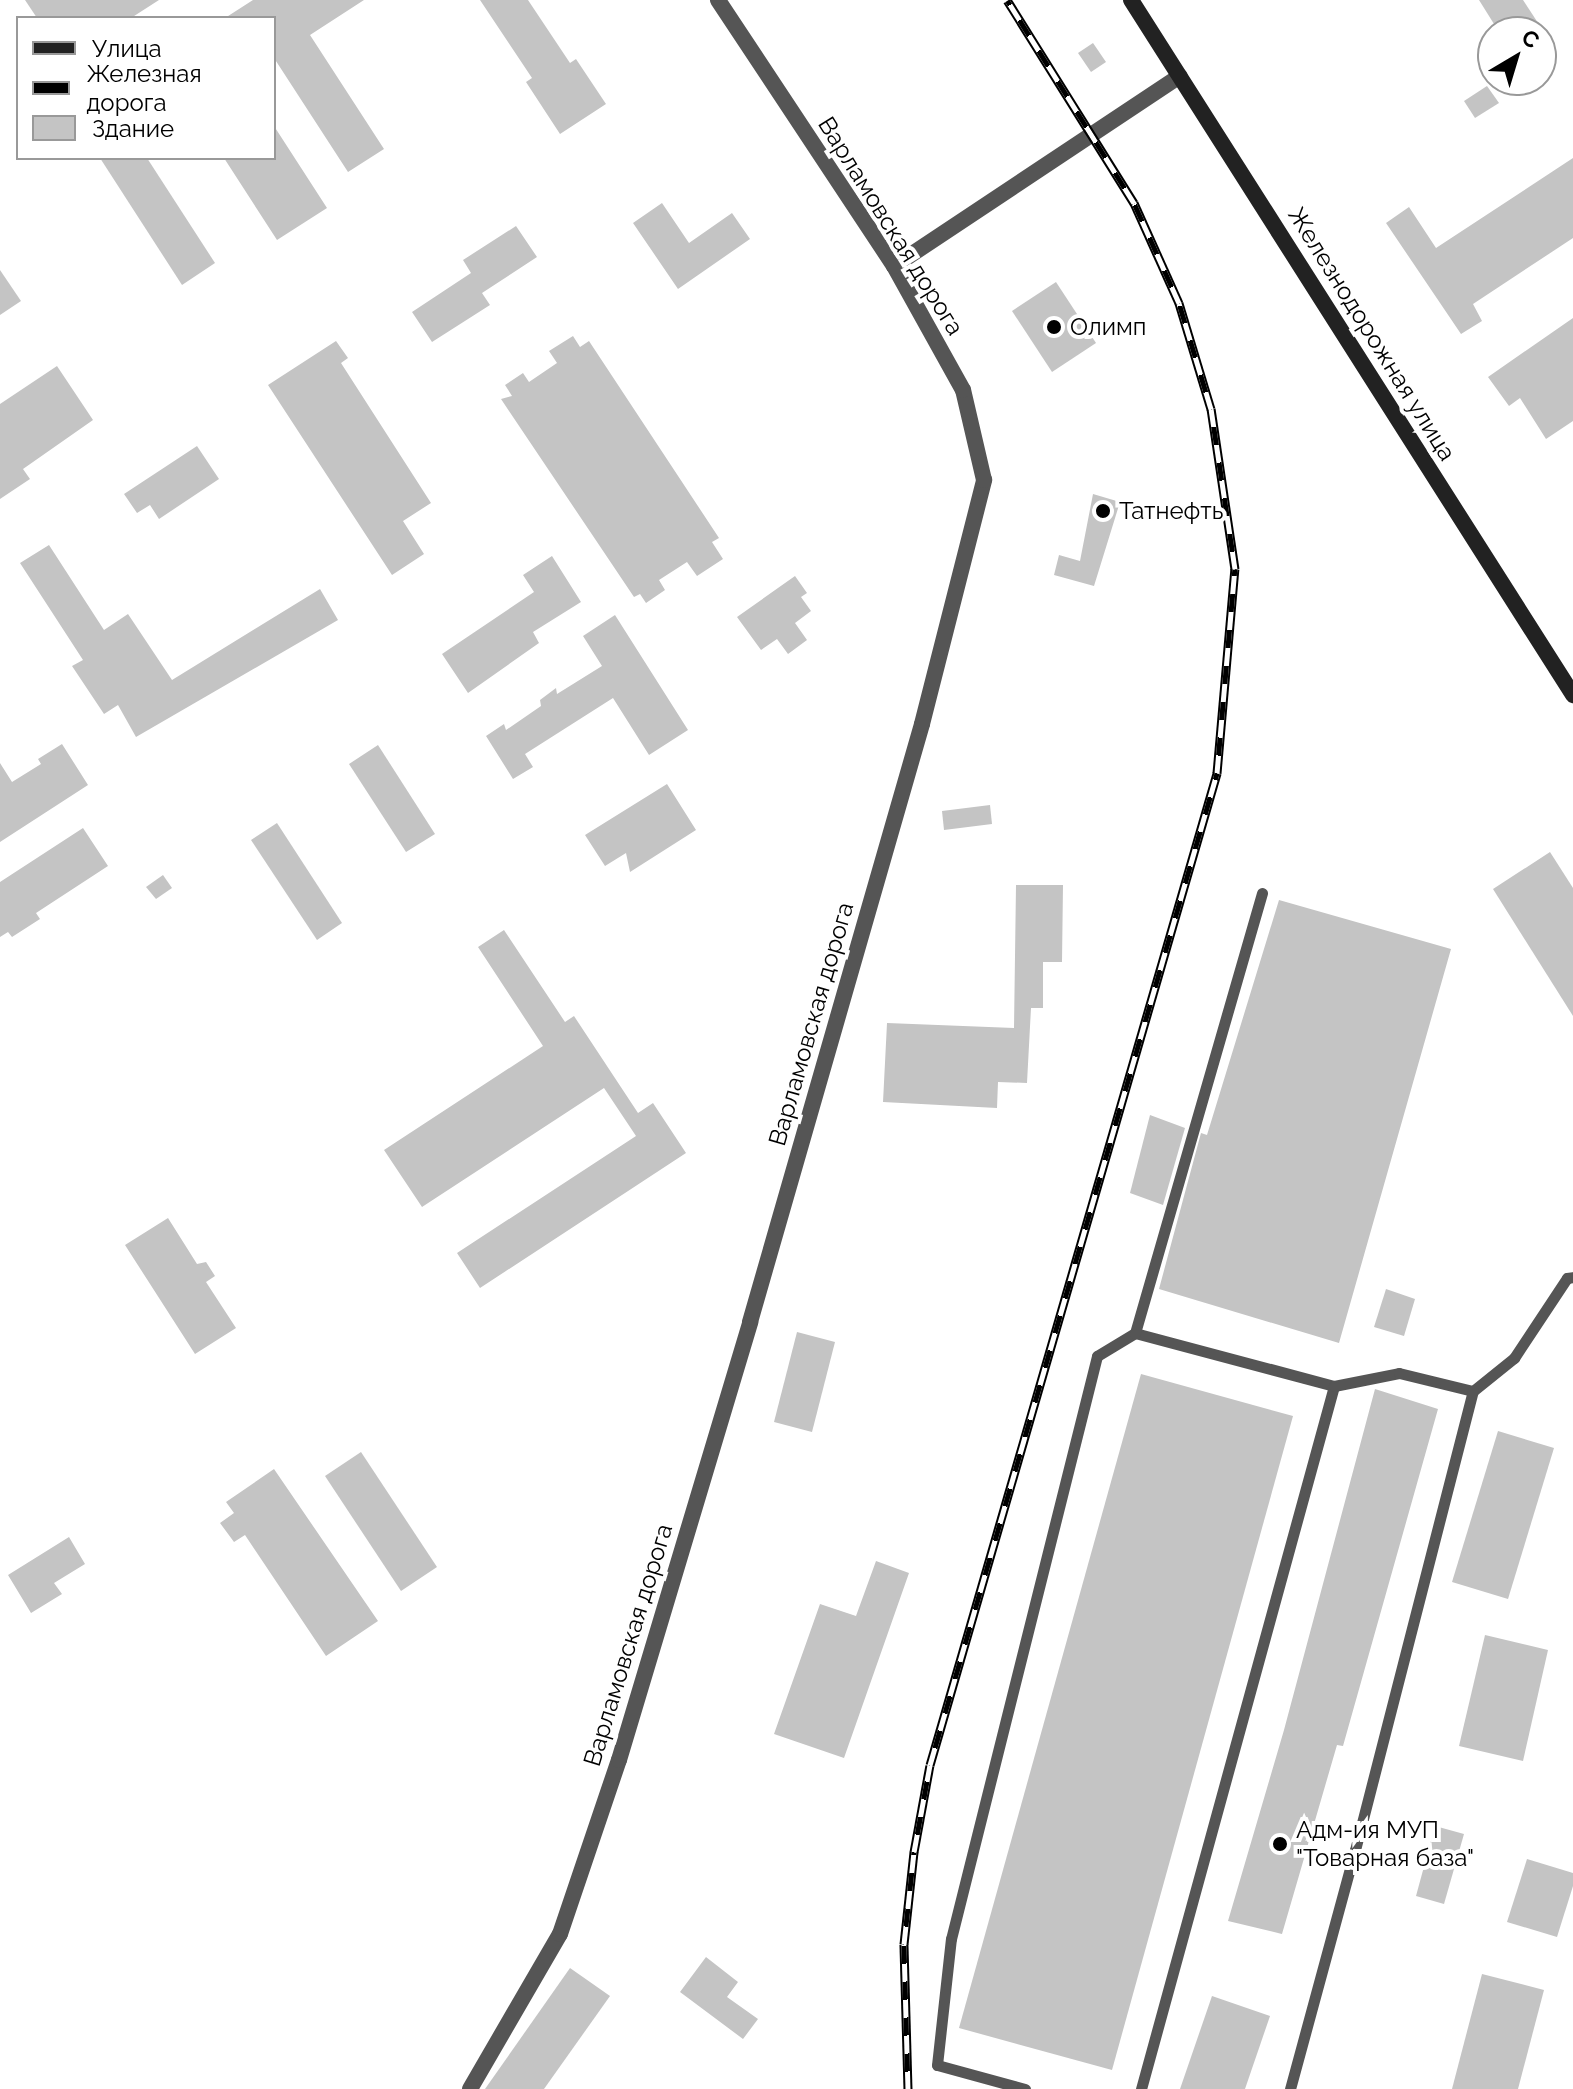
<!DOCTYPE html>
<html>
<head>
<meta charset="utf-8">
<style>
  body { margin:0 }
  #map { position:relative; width:1573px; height:2089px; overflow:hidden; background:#fff; font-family:Raleway,sans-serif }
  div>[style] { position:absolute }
  .building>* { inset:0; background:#c4c4c4 }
  .service>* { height:11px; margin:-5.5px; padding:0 5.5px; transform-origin:5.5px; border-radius:5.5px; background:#555 }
  .tertiary>* { height:16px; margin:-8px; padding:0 8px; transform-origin:8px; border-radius:8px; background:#555 }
  .secondary>* { height:16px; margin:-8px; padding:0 8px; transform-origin:8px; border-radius:8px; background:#222 }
  .rail>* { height:9px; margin-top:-4.5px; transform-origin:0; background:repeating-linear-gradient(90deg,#fff 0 18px,#000 0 36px); box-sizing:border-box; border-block:2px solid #000 }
  .dots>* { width:22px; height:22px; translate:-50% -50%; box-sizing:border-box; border:4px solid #fff; border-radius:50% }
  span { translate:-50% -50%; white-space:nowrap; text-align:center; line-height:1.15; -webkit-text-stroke:8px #fff; paint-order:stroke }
  .street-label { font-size:24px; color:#000 }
  .poi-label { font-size:24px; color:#000 }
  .left { translate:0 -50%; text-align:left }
  .legend { position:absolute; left:16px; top:16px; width:260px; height:144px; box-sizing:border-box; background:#fff; border:2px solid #999; margin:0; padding:10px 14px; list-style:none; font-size:24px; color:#000 }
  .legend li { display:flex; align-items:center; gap:16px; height:40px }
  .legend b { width:40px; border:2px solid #999 }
  .north { position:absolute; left:1477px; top:16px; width:80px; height:80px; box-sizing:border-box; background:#fff; border:2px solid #999; border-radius:50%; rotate:38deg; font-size:22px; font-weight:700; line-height:32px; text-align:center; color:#000 }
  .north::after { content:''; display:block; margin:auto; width:28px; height:36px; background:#000; clip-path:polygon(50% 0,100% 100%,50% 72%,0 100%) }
</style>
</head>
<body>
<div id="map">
  <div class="building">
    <i style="clip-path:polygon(25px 0,159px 0,131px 18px,37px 18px)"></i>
    <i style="clip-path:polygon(253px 0,364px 0,310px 35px,384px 149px,348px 172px,274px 58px,274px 18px,225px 18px)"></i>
    <i style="clip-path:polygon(480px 0,528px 0,570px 63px,576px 59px,606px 104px,560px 134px,526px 82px,532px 78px)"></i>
    <i style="clip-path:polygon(1479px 0,1523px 0,1540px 26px,1530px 32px,1499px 32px)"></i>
    <i style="clip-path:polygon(1093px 43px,1106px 62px,1091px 72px,1078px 53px)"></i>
    <i style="clip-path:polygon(1487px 86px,1499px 103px,1475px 118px,1464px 101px)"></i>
    <i style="clip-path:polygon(274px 126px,327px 208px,277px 240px,224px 158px,274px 158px)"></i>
    <i style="clip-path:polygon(100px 158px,147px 158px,215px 263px,182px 285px)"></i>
    <i style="clip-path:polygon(1573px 158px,1573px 238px,1473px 304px,1482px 321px,1461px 334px,1386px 223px,1409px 207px,1436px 248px)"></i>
    <i style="clip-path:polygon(662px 203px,689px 243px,732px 213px,750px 239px,678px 289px,633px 223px)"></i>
    <i style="clip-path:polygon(516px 226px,537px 257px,482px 293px,490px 305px,432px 342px,412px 312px,471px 273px,463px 260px)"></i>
    <i style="clip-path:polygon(0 270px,21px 301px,0 315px)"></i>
    <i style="clip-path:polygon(1056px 282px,1096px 343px,1052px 372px,1012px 311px)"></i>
    <i style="clip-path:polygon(1573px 318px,1573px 421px,1546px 439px,1520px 398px,1509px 406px,1488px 377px)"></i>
    <i style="clip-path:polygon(573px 336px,580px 347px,589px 341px,719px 538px,712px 542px,723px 559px,697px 576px,687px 562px,659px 580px,665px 590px,646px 603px,640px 594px,634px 597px,501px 399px,512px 396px,505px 385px,523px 373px,529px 382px,557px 363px,549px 351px)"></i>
    <i style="clip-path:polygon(336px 341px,348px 358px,341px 363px,431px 503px,403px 521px,424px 554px,392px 575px,268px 385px)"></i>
    <i style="clip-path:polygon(57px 366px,93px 420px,23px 469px,30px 479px,0 499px,0 404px)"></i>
    <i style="clip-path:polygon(197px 446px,219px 479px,159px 519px,150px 505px,137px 513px,124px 494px)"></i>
    <i style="clip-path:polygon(1093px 494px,1120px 502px,1094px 586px,1054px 575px,1059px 555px,1080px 561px)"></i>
    <i style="clip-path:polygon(49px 545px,104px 630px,128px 614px,172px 680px,320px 589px,338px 620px,136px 737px,118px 705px,104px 714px,72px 666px,83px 660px,20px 563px)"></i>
    <i style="clip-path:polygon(552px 556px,581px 602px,533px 632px,539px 643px,468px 693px,442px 654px,534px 592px,523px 575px)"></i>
    <i style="clip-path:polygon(795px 576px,807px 593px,801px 597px,811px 611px,795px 623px,807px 640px,788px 654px,777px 639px,761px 650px,737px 617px)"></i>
    <i style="clip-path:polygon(615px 615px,688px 730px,649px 755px,613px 698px,525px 754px,533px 767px,513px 779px,486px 736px,504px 724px,506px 730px,541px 706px,540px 700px,556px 688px,557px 694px,602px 666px,583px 636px)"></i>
    <i style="clip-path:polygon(62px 744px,88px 785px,0 842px,0 763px,12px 782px,41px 764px,38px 759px)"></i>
    <i style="clip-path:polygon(378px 745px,435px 834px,406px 852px,349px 764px)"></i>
    <i style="clip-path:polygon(667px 784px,696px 830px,630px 872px,626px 853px,605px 866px,585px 835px)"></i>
    <i style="clip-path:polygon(990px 805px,992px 824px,944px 830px,942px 811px)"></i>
    <i style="clip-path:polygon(277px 823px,342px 923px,317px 940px,251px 840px)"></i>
    <i style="clip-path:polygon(83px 828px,108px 866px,36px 913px,40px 919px,12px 937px,8px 932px,0 937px,0 882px)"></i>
    <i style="clip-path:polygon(1550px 852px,1573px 888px,1573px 1016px,1493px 889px)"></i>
    <i style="clip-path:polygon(163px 875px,172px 888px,156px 899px,146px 887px)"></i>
    <i style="clip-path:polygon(1016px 885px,1063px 885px,1062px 962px,1043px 962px,1043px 1008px,1031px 1008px,1027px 1083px,998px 1082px,997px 1108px,883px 1102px,887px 1023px,1014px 1028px)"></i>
    <i style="clip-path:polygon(1279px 900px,1451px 949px,1339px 1343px,1159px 1289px,1201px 1133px,1207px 1135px)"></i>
    <i style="clip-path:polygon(504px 930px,565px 1022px,574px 1016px,638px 1113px,653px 1103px,686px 1153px,480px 1288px,457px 1253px,636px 1136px,604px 1088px,422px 1207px,384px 1150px,543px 1046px,478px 947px)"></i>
    <i style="clip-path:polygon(1150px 1115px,1185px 1128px,1163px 1205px,1130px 1193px)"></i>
    <i style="clip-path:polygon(168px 1218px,197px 1264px,206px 1262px,215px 1276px,206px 1282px,236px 1328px,195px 1354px,125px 1245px)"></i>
    <i style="clip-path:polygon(1386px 1289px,1415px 1299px,1404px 1336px,1374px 1327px)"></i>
    <i style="clip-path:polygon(797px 1332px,835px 1342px,812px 1432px,774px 1422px)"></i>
    <i style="clip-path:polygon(1141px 1374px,1293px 1416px,1112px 2070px,959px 2028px)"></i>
    <i style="clip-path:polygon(1375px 1389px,1438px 1409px,1343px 1746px,1337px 1745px,1282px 1934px,1228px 1921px,1284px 1730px)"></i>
    <i style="clip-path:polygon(1498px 1431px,1554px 1448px,1508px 1599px,1452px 1582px)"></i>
    <i style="clip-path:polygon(361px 1452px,437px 1567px,401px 1591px,325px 1476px)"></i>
    <i style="clip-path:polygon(274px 1469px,378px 1621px,326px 1656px,245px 1535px,234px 1542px,220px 1523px,234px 1513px,226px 1502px)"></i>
    <i style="clip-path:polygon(69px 1537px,85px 1564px,54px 1583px,62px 1594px,31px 1613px,8px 1575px)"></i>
    <i style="clip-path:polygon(876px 1561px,909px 1573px,844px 1758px,774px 1734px,820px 1604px,856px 1616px)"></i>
    <i style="clip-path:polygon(1485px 1635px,1548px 1650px,1523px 1761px,1459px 1746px)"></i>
    <i style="clip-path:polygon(1435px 1826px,1464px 1834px,1444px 1904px,1416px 1896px)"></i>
    <i style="clip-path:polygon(1527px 1859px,1573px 1873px,1573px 1886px,1557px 1937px,1507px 1922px)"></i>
    <i style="clip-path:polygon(706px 1957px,738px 1982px,727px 1997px,758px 2019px,743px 2039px,680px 1992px)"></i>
    <i style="clip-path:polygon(570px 1968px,610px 1996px,544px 2089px,485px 2089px)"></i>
    <i style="clip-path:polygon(1482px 1974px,1544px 1990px,1518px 2089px,1452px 2089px)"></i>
    <i style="clip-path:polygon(1212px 1996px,1270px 2016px,1245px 2089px,1180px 2089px)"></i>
  </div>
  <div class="service">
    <i style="left:1135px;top:1333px;width:206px;rotate:14.9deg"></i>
    <i style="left:1025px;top:2089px;width:91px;rotate:-164.7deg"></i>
    <i style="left:937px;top:2065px;width:127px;rotate:-83.7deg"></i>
    <i style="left:951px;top:1939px;width:601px;rotate:-75.94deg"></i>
    <i style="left:1097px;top:1356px;width:44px;rotate:-31.2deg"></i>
    <i style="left:1135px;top:1333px;width:458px;rotate:-73.9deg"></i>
    <i style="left:1141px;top:2089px;width:729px;rotate:-74.65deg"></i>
    <i style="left:1334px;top:1386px;width:66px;rotate:-11.3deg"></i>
    <i style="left:1399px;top:1373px;width:76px;rotate:13.7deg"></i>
    <i style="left:1473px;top:1391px;width:53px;rotate:-38.8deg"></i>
    <i style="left:1514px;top:1358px;width:96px;rotate:-56.5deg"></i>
    <i style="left:1567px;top:1278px;width:6px;rotate:-9deg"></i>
    <i style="left:1290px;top:2089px;width:248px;rotate:-74.8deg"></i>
    <i style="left:1355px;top:1850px;width:474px;rotate:-75.6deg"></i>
  </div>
  <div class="tertiary">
    <i style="left:894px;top:266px;width:343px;rotate:-33.6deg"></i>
    <i style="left:470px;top:2089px;width:179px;rotate:-59.9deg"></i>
    <i style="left:560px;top:1934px;width:184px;rotate:-71.3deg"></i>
    <i style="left:619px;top:1760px;width:457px;rotate:-73.3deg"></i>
    <i style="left:750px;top:1322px;width:622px;rotate:-73.95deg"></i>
    <i style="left:922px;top:724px;width:252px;rotate:-75.7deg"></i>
    <i style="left:984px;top:480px;width:92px;rotate:-103.1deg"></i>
    <i style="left:963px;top:390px;width:142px;rotate:-119.1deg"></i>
    <i style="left:894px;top:266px;width:319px;rotate:-123.5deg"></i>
  </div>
  <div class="secondary">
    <i style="left:1131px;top:0;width:824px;rotate:57.54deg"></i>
  </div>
  <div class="rail">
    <i style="left:908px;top:2089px;width:145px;rotate:-91.6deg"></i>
    <i style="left:904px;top:1944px;width:93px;rotate:-83.8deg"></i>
    <i style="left:914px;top:1852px;width:88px;rotate:-79.6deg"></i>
    <i style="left:930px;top:1765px;width:1033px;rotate:-73.86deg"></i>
    <i style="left:1217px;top:773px;width:205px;rotate:-85deg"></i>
    <i style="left:1235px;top:569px;width:162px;rotate:-98.5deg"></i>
    <i style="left:1211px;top:409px;width:111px;rotate:-106.8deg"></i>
    <i style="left:1179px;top:303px;width:110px;rotate:-114.2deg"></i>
    <i style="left:1134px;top:203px;width:239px;rotate:-122deg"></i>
  </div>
  <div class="dots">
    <i style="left:1054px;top:327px;background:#000"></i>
    <i style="left:1103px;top:511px;background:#000"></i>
    <i style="left:1280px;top:1844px;background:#000"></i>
  </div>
  <div class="street-label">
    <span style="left:891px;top:226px;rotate:58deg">Варламовская дорога</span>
    <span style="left:1372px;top:334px;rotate:58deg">Железнодорожная улица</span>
    <span style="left:811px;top:1024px;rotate:-74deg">Варламовская дорога</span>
    <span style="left:628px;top:1645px;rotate:-73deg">Варламовская дорога</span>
  </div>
  <div class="poi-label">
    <span class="left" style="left:1070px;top:327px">Олимп</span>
    <span class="left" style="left:1119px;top:511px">Татнефть</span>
    <span class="left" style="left:1296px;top:1844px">Адм-ия МУП<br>"Товарная база"</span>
  </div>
  <ul class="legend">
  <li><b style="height:10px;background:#222"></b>Улица</li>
  <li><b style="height:10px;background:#000"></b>Железная дорога</li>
  <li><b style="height:22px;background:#c4c4c4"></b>Здание</li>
  </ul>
  <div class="north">С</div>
</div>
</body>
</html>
